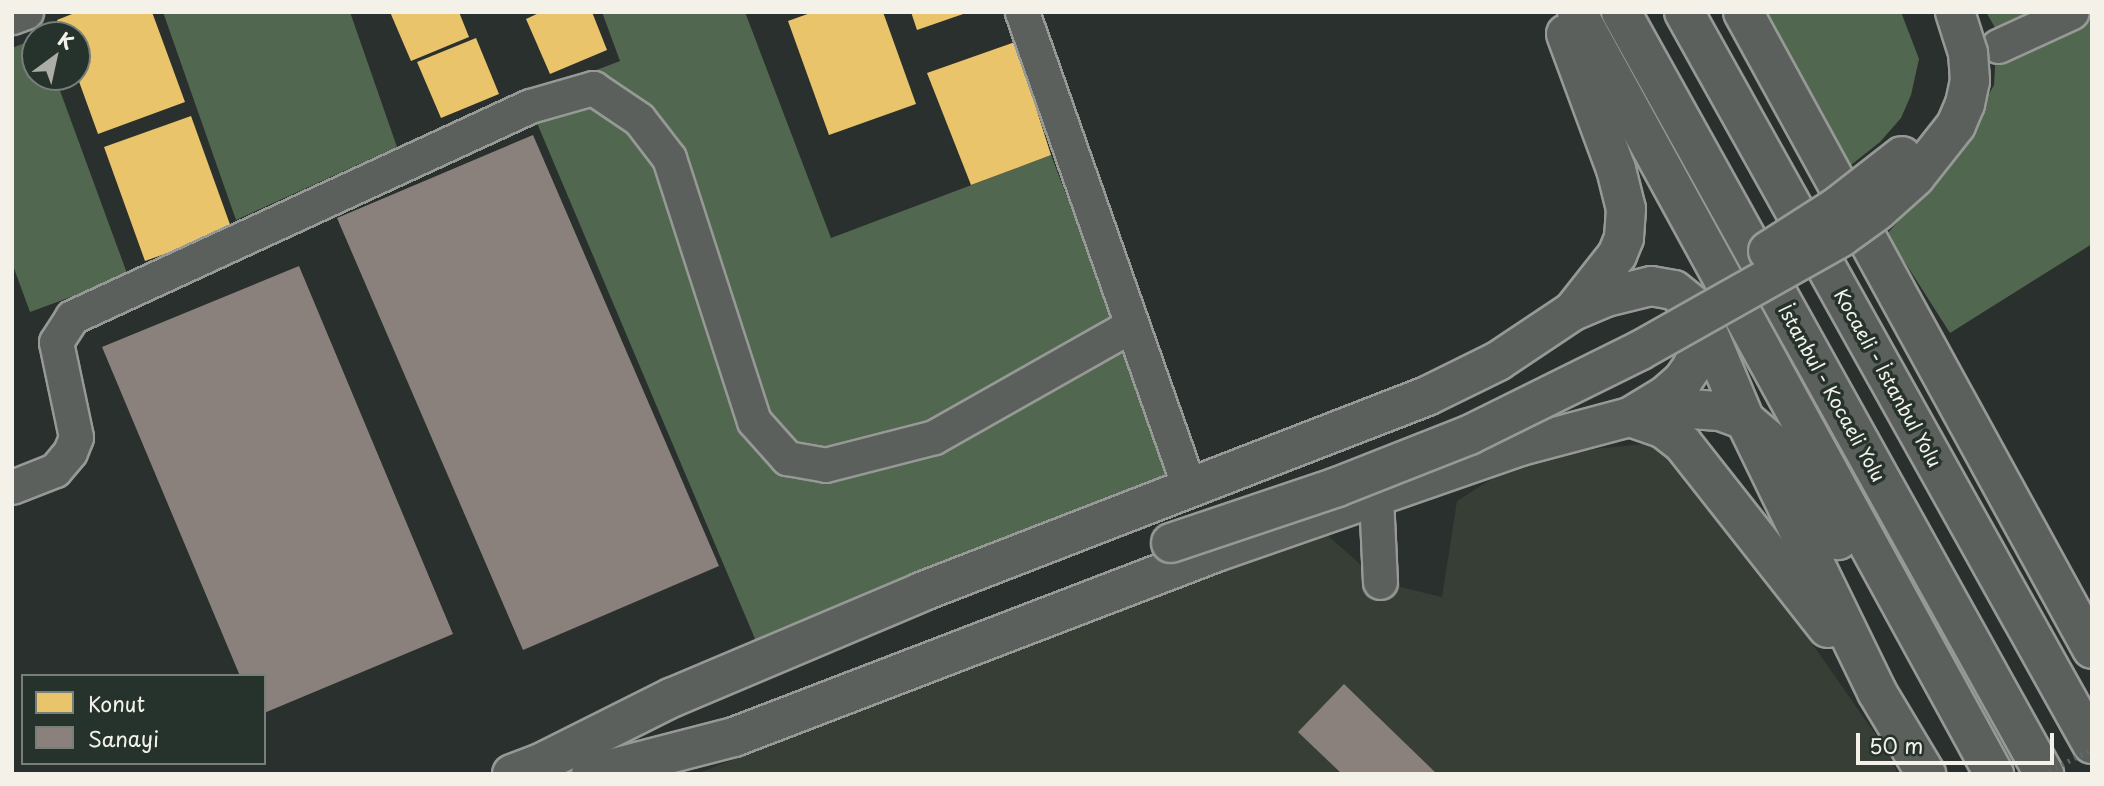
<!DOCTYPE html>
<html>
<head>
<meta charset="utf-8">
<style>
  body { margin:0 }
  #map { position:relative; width:2104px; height:786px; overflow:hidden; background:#29302d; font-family:"Playpen Sans",sans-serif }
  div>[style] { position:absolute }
  .built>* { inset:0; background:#373e36 }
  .green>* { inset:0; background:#52674f }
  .homes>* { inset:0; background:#e9c46a }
  .industry>* { inset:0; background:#8a817c }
  .roads { filter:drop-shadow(2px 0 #969996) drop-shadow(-2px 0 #969996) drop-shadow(0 2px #969996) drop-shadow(0 -2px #969996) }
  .minor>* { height:33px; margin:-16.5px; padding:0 16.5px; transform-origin:16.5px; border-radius:16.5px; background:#5c605c }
  .major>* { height:38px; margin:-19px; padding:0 19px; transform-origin:19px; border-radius:19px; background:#5c605c }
  .highway>* { height:38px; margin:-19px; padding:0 19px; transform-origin:19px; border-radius:19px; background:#5c605c }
  .path-bridge>* { height:4.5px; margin-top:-2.25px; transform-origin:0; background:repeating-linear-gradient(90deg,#646764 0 2px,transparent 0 7px) }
  .bridges { filter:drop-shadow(2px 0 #969996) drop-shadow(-2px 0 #969996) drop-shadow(0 2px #969996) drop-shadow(0 -2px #969996) }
  .major-bridge>* { height:38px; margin:-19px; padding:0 19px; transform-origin:19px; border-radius:19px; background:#5c605c }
  span { translate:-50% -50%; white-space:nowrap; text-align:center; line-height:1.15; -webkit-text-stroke:7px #26332d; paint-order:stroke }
  .street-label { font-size:19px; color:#f4f1e8 }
  .frame { position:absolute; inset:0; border:14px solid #f4f1e8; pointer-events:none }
  .legend { position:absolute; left:21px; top:674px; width:245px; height:91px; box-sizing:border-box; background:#26332d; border:2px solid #787f78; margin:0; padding:9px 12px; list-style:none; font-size:21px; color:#f4f1e8 }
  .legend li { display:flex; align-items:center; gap:14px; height:35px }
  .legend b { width:35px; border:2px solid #787f78 }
  .north { position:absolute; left:21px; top:21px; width:70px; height:70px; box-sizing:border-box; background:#26332d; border:2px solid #787f78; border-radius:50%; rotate:33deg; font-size:19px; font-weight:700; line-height:28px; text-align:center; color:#f4f1e8 }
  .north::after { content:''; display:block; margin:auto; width:24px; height:32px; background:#adada7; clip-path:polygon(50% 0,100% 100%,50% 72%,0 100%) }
  .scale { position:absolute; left:1856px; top:733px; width:198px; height:32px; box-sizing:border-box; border:4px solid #f4f1e8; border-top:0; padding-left:9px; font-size:21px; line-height:24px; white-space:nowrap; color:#f4f1e8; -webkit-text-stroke:5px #26332d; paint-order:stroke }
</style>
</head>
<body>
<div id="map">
  <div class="built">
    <i style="clip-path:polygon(1671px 441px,1887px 751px,1898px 774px,697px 774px,970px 663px,1325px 533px,1380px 582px,1442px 597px,1457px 501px,1528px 456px)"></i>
  </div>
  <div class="green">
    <i style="clip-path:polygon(163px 12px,350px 12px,397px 147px,236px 220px)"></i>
    <i style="clip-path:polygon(602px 12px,745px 12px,831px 238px,1051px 155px,1181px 494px,761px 653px,526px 97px,620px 61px)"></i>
    <i style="clip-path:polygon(1764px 12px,1901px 12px,1919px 59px,1911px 95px,1901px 118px,1880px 142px,1851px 165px)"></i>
    <i style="clip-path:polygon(1986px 12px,2092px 12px,2092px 244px,1950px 333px,1887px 234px,1955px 155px,1994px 85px,1997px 31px)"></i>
    <i style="clip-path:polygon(35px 39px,35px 77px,55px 77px,128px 276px,30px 312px,12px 263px,12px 48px)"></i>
  </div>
  <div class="homes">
    <i style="clip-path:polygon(77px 12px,152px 12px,185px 102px,98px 134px,77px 76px,77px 35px,62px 35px,57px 20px)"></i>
    <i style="clip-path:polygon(390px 12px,459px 12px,469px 37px,411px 61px)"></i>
    <i style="clip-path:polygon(541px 12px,592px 12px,607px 50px,550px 74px,526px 19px)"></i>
    <i style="clip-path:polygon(813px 12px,883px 12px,916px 104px,829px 135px,788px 21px)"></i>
    <i style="clip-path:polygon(911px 12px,966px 12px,966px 13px,917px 30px)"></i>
    <i style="clip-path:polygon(476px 38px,499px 94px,441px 118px,417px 62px)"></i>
    <i style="clip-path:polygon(1015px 42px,1051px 155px,971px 185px,927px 73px)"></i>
    <i style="clip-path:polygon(191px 116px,232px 230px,145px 261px,104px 147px)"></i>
  </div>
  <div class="industry">
    <i style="clip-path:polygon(533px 135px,719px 566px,523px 650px,337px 218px)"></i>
    <i style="clip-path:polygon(299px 266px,453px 634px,264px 713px,264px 676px,240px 676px,102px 347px)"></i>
    <i style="clip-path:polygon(1344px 684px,1437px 774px,1342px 774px,1298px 732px)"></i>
  </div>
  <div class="roads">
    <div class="minor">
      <i style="left:1022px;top:12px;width:504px;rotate:70.63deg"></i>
      <i style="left:12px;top:17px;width:15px;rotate:-20deg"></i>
      <i style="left:1998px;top:46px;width:81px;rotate:-24.7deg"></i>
      <i style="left:12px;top:487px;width:46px;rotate:-21.6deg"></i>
      <i style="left:55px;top:470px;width:23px;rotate:-50deg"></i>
      <i style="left:70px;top:452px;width:16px;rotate:-68deg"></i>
      <i style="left:76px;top:437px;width:97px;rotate:-101.9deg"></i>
      <i style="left:56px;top:342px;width:30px;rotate:-57deg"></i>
      <i style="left:72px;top:317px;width:504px;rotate:-24.74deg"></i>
      <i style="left:530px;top:106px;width:66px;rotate:-15.9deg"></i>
      <i style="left:593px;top:88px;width:55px;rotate:34deg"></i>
      <i style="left:639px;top:119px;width:49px;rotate:52.4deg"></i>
      <i style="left:669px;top:158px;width:276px;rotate:72.1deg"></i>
      <i style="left:754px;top:421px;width:50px;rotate:48.3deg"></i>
      <i style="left:787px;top:458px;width:39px;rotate:10deg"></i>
      <i style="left:825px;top:465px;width:113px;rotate:-14.4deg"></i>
      <i style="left:934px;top:437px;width:227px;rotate:-29.5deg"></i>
      <i style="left:1376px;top:497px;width:85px;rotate:87.3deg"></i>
    </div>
    <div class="major">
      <i style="left:1743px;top:12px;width:726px;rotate:61.28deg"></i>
      <i style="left:1707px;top:330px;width:98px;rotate:67.1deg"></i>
      <i style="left:1745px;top:420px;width:302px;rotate:64.1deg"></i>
      <i style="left:1877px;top:692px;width:96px;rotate:59.1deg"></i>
      <i style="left:1630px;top:417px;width:36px;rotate:19deg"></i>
      <i style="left:1664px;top:429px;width:24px;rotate:38deg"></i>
      <i style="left:1683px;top:444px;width:234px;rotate:51.8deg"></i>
      <i style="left:512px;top:774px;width:33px;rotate:-21deg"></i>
      <i style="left:543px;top:762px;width:145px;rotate:-26.6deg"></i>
      <i style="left:673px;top:697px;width:269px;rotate:-22.9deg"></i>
      <i style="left:921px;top:592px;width:543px;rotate:-21.17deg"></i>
      <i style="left:1427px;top:396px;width:79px;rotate:-26.2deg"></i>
      <i style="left:1498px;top:361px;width:90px;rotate:-33.7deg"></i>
      <i style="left:1573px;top:311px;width:36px;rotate:-23deg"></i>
      <i style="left:1606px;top:297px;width:46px;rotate:-13.7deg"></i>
      <i style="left:1651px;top:286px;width:23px;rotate:10deg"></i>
      <i style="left:1674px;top:290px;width:28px;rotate:39deg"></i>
      <i style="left:591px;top:774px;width:148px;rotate:-14.5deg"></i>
      <i style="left:734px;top:737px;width:519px;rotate:-20.98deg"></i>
      <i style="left:1219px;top:551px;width:320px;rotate:-19.2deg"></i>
      <i style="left:1521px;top:446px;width:113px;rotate:-14.9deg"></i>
      <i style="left:1630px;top:417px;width:42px;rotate:-31.4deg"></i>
      <i style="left:1666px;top:395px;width:23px;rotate:-41deg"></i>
      <i style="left:1683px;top:380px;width:16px;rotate:-55deg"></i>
      <i style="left:1692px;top:367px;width:40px;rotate:-68deg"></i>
    </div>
    <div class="highway">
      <i style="left:1577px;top:12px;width:869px;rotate:61.31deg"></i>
      <i style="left:1621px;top:12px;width:872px;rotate:60.96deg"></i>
      <i style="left:1684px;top:12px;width:838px;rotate:60.87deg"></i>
      <i style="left:1566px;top:34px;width:144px;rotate:69.7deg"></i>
      <i style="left:1616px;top:169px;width:41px;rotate:76deg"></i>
      <i style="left:1626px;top:209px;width:29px;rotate:94deg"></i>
      <i style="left:1624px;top:238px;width:18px;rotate:112deg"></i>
      <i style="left:1617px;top:255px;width:71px;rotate:128.2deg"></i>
      <i style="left:1630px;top:417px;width:61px;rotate:-7.6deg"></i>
      <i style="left:1690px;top:409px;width:30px;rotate:4deg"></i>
      <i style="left:1720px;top:411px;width:27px;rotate:20deg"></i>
      <i style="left:1745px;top:420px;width:43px;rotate:40.3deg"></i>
      <i style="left:1778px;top:448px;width:110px;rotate:56.9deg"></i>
    </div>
  </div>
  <div class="path-bridge">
    <i style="left:2043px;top:774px;width:55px;rotate:-27deg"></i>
  </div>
  <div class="bridges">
    <div class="major-bridge">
      <i style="left:1768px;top:251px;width:83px;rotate:-32.7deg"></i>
      <i style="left:1838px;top:206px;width:81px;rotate:-38deg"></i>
      <i style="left:1171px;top:543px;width:175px;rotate:-18.6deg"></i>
      <i style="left:1337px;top:487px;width:142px;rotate:-21.5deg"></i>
      <i style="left:1469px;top:435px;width:190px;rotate:-26.3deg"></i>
      <i style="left:1639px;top:351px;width:232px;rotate:-29.4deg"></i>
      <i style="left:1841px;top:237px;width:44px;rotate:-35.8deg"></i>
      <i style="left:1877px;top:211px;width:51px;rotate:-41.8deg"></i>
      <i style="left:1915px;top:177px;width:66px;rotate:-51.7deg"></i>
      <i style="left:1956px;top:125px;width:23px;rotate:-67deg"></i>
      <i style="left:1965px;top:104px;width:24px;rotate:-78deg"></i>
      <i style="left:1970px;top:81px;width:28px;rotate:-94deg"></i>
      <i style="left:1968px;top:53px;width:43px;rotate:-107.6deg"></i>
    </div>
  </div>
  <div class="street-label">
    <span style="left:1888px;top:378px;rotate:61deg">Kocaeli - İstanbul Yolu</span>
    <span style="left:1832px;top:393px;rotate:61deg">İstanbul - Kocaeli Yolu</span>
  </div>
  <div class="frame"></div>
  <ul class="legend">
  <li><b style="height:19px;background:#e9c46a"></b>Konut</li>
  <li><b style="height:19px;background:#8a817c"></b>Sanayi</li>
  </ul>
  <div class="north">K</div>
  <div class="scale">50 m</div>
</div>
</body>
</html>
